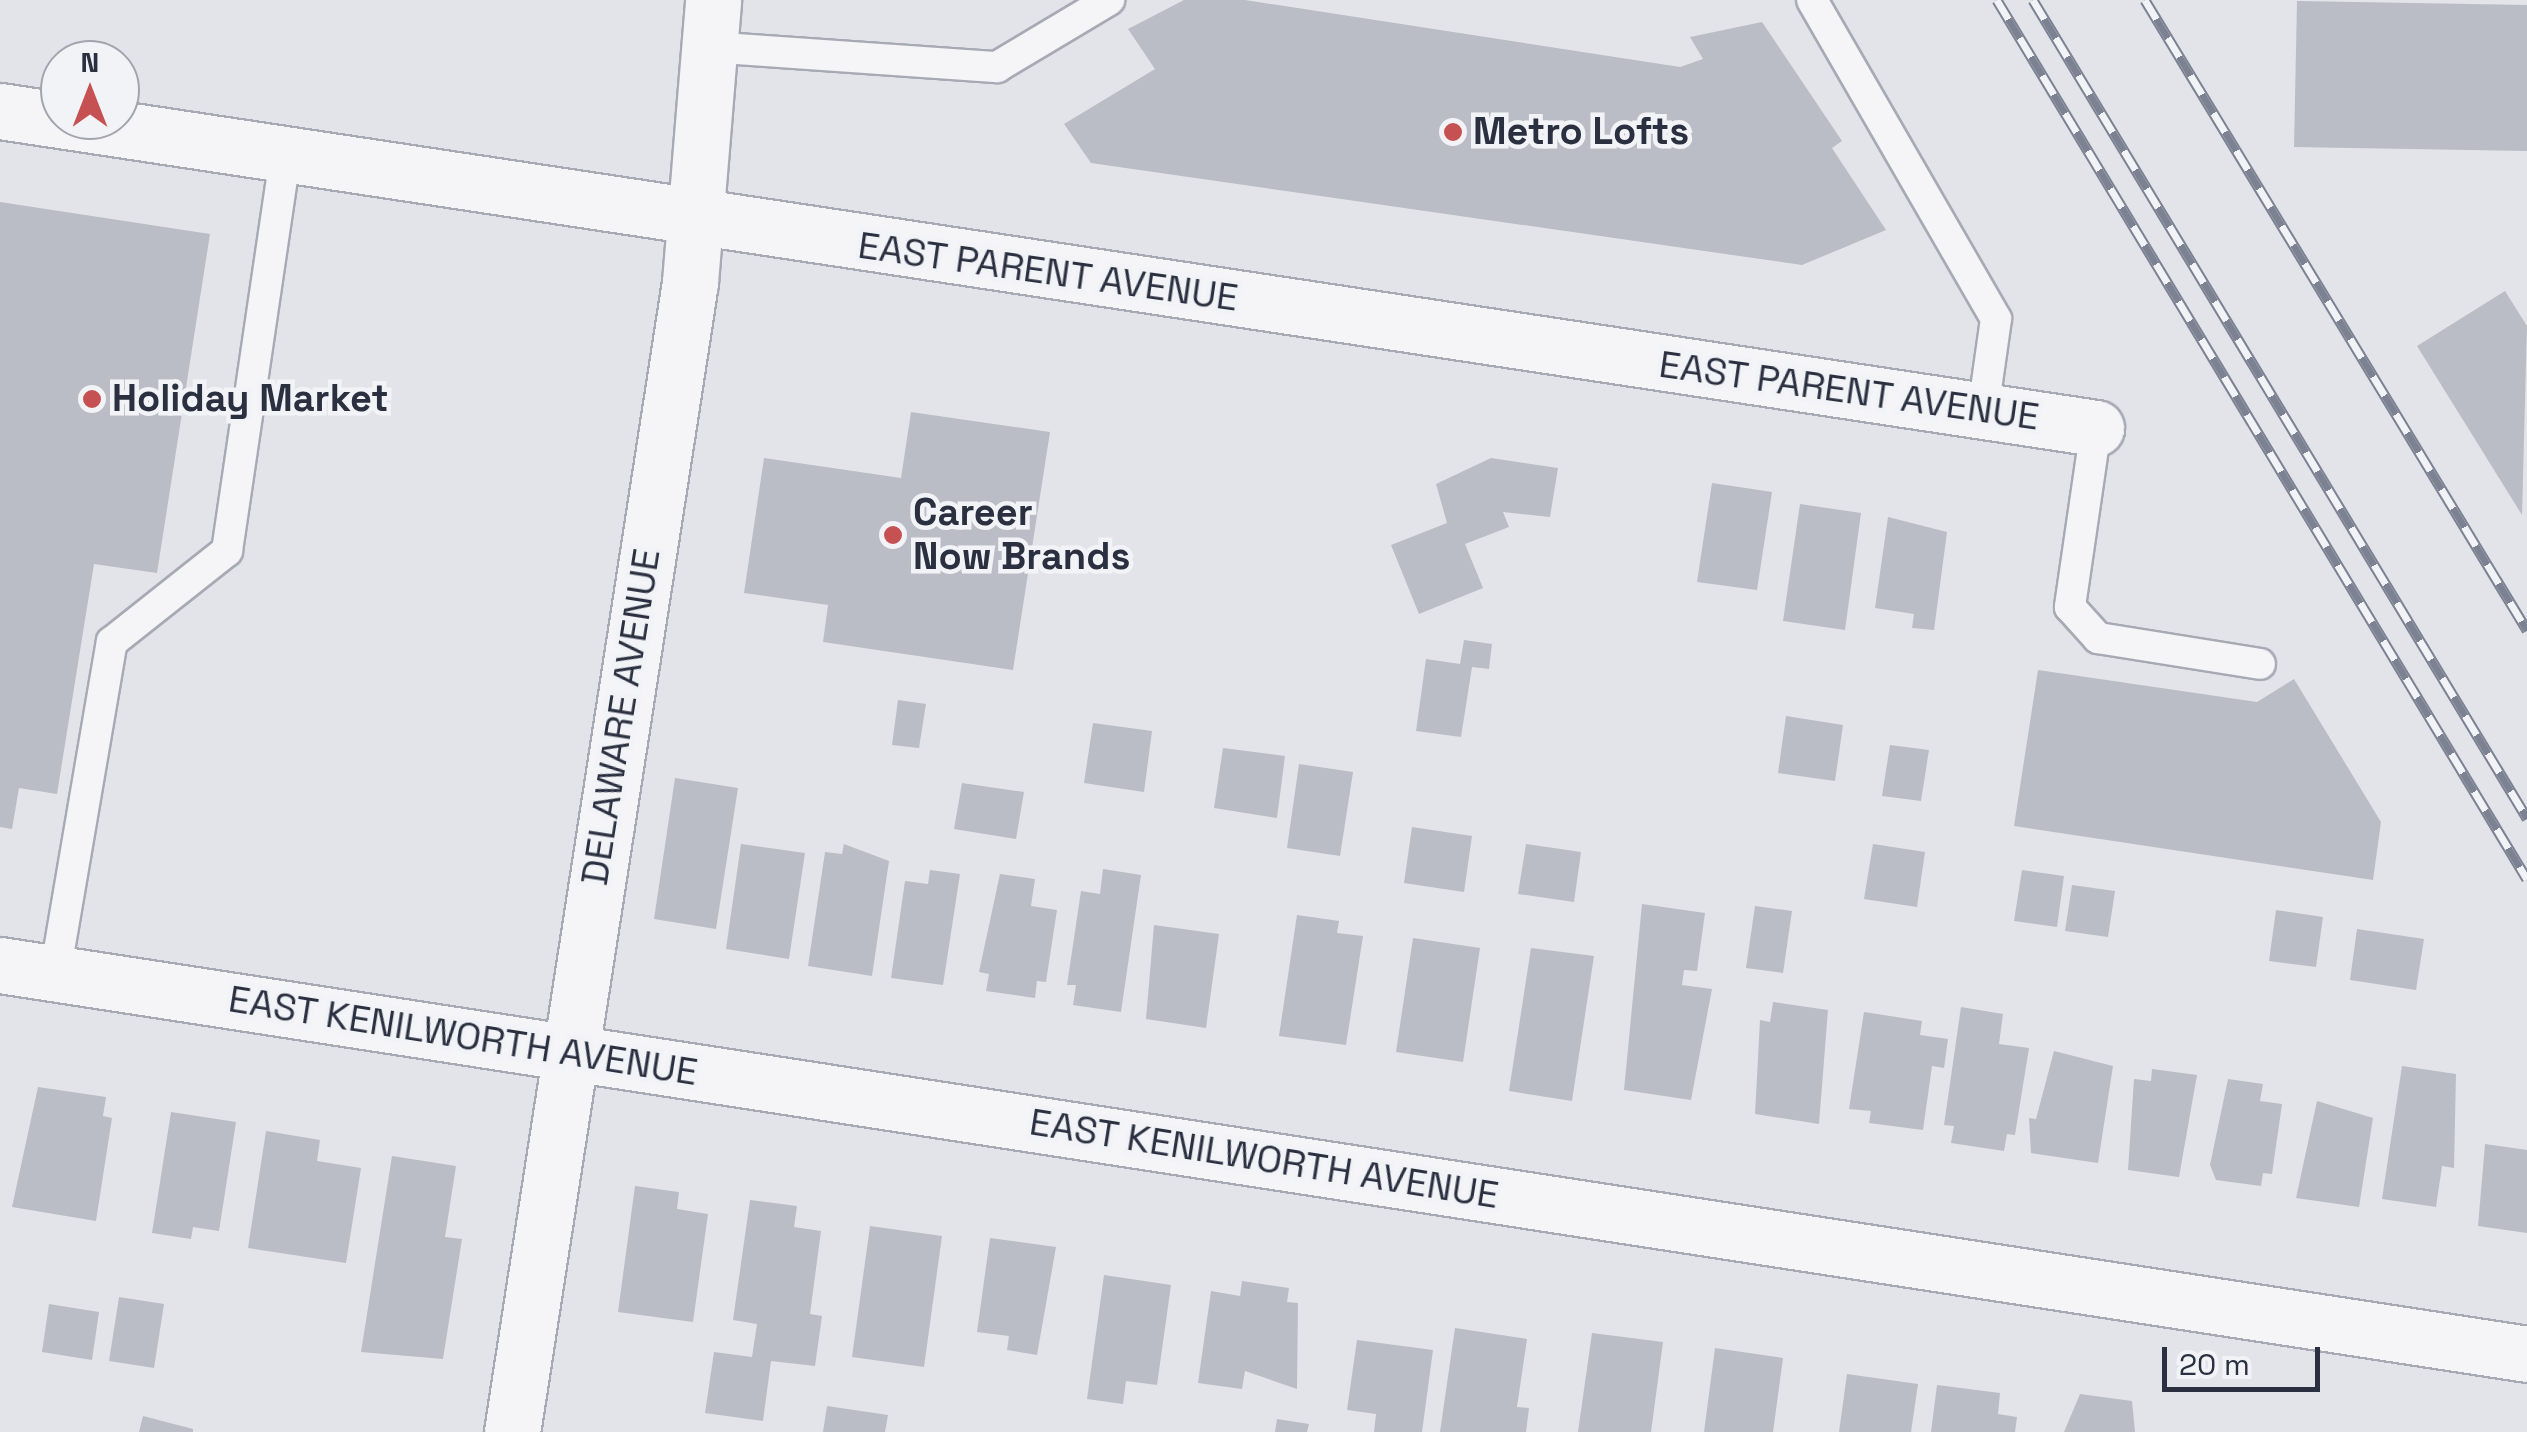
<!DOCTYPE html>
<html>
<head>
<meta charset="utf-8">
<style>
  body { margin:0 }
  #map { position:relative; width:2527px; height:1432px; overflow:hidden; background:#e2e4ea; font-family:"Space Grotesk",sans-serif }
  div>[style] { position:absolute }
  .building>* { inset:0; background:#babdc6 }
  .roads { filter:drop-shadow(2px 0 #a7aab4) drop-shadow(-2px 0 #a7aab4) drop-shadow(0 2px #a7aab4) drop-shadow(0 -2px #a7aab4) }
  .service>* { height:30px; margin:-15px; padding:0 15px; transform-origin:15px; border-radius:15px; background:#f5f5f8 }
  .minor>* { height:55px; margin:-27.5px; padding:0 27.5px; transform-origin:27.5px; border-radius:27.5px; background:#f5f5f8 }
  .rail>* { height:11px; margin-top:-5.5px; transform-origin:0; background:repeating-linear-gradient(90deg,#f2f3f7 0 22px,#7d8292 0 44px); box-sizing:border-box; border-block:2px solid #7d8292 }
  .dots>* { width:28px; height:28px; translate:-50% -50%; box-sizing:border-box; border:5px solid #f2f3f7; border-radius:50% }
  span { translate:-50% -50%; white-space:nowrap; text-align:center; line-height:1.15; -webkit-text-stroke:9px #f2f3f7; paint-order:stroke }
  .poi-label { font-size:38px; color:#2b3040; font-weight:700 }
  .left { translate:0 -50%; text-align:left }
  .street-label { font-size:38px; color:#2b3040 }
  .north { position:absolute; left:40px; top:40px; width:100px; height:100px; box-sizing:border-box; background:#f2f3f7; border:2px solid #a2a5ae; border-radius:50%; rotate:0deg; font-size:28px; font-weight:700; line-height:40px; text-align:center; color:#2b3040 }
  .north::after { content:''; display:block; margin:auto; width:35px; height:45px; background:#c55152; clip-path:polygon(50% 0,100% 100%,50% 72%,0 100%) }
  .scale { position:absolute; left:2162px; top:1347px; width:158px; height:45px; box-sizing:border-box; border:5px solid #2b3040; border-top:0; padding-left:12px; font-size:30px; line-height:35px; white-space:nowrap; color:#2b3040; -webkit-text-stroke:8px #f2f3f7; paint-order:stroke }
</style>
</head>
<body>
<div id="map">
  <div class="building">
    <i style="clip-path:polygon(1184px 0,1245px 0,1680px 67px,1703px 59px,1690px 37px,1762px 22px,1842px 141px,1832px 148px,1886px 230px,1802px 265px,1091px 163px,1064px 124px,1155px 69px,1128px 29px)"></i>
    <i style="clip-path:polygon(2297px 1px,2527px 5px,2527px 151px,2294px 147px)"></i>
    <i style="clip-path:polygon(0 202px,210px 234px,157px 573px,94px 564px,57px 794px,19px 788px,12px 829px,0 827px)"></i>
    <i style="clip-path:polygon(2505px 291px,2527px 326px,2522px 515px,2417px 346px)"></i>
    <i style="clip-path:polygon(911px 412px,1050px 432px,1013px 670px,823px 642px,828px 605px,744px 593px,764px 458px,901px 478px)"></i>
    <i style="clip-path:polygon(1491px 458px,1558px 468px,1550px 517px,1503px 512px,1509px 527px,1465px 544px,1483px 588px,1419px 614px,1391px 545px,1447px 523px,1436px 484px)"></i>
    <i style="clip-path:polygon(1712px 483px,1772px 492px,1757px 590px,1697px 582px)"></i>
    <i style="clip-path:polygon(1800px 504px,1861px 513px,1845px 630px,1783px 621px)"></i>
    <i style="clip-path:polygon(1888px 517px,1947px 532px,1934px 630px,1912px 628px,1914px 614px,1875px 608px)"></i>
    <i style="clip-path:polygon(1464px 640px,1492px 644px,1489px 669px,1472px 667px,1461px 737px,1416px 731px,1426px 659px,1460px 664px)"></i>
    <i style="clip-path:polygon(2038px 670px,2257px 702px,2294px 679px,2381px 822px,2373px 880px,2014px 826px)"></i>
    <i style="clip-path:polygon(898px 700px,926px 704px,919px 748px,892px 745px)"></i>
    <i style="clip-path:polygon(1786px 716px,1843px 725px,1835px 781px,1778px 773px)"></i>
    <i style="clip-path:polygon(1093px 723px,1152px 731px,1144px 792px,1084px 783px)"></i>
    <i style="clip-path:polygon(1890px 745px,1929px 750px,1921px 801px,1882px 796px)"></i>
    <i style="clip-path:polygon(1223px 748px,1285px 756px,1277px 818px,1214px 808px)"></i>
    <i style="clip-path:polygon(1299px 764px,1353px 772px,1340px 856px,1287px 848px)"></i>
    <i style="clip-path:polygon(675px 778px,738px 788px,716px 929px,654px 919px)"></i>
    <i style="clip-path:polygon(962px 783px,1024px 792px,1016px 839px,954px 829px)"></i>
    <i style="clip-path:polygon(1412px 827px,1472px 836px,1464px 892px,1404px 883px)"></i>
    <i style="clip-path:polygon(741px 844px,805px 853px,789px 959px,726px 949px)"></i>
    <i style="clip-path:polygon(844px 844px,889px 861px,872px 976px,808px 966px,825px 852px,842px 854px)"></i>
    <i style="clip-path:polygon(1526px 844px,1581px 852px,1574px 902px,1518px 894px)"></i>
    <i style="clip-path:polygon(1873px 844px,1925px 852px,1917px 907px,1864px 899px)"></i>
    <i style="clip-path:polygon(1103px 869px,1141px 875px,1121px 1012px,1073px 1005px,1076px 985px,1067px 985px,1081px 891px,1100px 894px)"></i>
    <i style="clip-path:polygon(930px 870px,960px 874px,943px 985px,891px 978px,905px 881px,928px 884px)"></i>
    <i style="clip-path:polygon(2022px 870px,2064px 876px,2057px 927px,2014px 921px)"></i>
    <i style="clip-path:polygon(1000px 874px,1035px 879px,1031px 906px,1057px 910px,1046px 982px,1037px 981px,1035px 998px,986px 991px,989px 974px,979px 972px)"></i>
    <i style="clip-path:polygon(2072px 885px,2115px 891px,2108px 937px,2065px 931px)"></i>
    <i style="clip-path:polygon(1642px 904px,1705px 913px,1697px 971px,1684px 970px,1682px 985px,1712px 989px,1691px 1100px,1624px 1090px)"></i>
    <i style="clip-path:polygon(1755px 906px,1792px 911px,1783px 973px,1746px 968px)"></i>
    <i style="clip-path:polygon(2276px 910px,2323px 917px,2316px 967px,2269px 961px)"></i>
    <i style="clip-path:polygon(1297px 915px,1339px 921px,1337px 933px,1363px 936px,1346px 1045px,1279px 1036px)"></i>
    <i style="clip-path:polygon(1154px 925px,1219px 934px,1206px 1028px,1146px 1019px)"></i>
    <i style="clip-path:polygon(2357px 929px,2424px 939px,2416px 990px,2350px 980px)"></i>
    <i style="clip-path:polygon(1413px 938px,1480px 948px,1463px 1062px,1396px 1052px)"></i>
    <i style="clip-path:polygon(1531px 948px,1594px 956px,1572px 1101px,1509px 1091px)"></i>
    <i style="clip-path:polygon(1773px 1002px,1828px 1010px,1819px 1124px,1755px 1114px,1760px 1020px,1770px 1022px)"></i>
    <i style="clip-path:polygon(1961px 1007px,2003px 1014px,1999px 1044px,2029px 1048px,2015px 1135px,2007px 1134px,2004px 1151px,1951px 1143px,1954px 1126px,1944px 1125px)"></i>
    <i style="clip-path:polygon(1864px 1012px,1922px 1021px,1920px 1035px,1948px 1039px,1944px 1068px,1932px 1066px,1923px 1130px,1869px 1123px,1871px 1111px,1849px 1109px)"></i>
    <i style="clip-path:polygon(2054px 1051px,2113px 1066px,2098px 1163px,2031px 1153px,2029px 1118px,2036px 1119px)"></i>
    <i style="clip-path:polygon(2402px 1066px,2456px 1074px,2454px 1168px,2442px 1166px,2436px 1207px,2382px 1199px)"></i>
    <i style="clip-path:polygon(2152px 1069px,2197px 1075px,2179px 1177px,2128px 1170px,2134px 1079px,2151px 1081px)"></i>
    <i style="clip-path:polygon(2228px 1079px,2263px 1084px,2260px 1101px,2282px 1104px,2272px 1174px,2263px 1173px,2261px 1186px,2216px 1180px,2210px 1165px)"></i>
    <i style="clip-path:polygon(38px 1087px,106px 1097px,103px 1116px,112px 1118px,96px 1221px,12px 1207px)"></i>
    <i style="clip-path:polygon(2317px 1101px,2373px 1118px,2359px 1207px,2296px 1198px)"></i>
    <i style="clip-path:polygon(171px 1112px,236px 1122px,219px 1231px,193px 1227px,191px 1239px,152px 1233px)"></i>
    <i style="clip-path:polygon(266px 1131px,320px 1140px,317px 1161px,361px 1168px,346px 1263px,248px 1248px)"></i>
    <i style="clip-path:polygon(2485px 1144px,2527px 1150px,2527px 1233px,2478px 1226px)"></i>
    <i style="clip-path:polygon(392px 1156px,456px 1166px,445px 1237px,462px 1239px,443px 1359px,361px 1352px)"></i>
    <i style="clip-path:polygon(635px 1186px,679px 1192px,677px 1209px,708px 1214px,693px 1322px,618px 1312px)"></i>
    <i style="clip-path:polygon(750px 1200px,797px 1206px,794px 1227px,821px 1231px,810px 1314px,822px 1316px,815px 1366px,771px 1361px,763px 1421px,705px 1413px,714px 1352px,752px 1357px,757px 1324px,733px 1320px)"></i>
    <i style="clip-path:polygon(870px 1226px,942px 1236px,924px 1367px,852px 1357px)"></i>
    <i style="clip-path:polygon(990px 1238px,1056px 1247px,1037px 1355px,1007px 1350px,1009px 1336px,977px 1332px)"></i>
    <i style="clip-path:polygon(1104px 1275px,1171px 1285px,1157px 1385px,1126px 1381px,1123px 1404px,1087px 1399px)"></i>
    <i style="clip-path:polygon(1242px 1281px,1289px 1288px,1287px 1302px,1298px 1303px,1297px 1389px,1245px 1371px,1242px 1389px,1198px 1383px,1211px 1291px,1240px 1296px)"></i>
    <i style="clip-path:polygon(119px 1297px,164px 1304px,154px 1368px,109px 1361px)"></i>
    <i style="clip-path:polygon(49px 1304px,99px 1312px,92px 1360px,42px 1352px)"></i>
    <i style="clip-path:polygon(1455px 1328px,1527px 1339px,1517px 1407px,1529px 1408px,1526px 1432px,1440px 1432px)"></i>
    <i style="clip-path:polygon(1592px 1333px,1663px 1342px,1651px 1432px,1578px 1432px)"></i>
    <i style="clip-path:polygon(1357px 1340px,1433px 1350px,1422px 1432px,1374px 1432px,1376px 1414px,1347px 1410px)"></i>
    <i style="clip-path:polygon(1715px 1348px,1783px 1358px,1773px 1432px,1704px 1432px)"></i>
    <i style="clip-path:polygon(1847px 1374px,1918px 1384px,1911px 1432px,1839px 1432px)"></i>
    <i style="clip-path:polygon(1937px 1385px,2000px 1393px,1998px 1414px,2017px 1417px,2015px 1432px,1931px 1432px)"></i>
    <i style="clip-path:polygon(2080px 1394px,2132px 1401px,2135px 1432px,2064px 1432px)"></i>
    <i style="clip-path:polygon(827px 1406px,888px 1415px,885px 1432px,823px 1432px)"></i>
    <i style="clip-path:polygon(143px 1416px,193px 1429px,193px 1432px,139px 1432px)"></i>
    <i style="clip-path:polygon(1277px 1419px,1309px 1424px,1307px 1432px,1275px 1432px)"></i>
  </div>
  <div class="roads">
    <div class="service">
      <i style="left:1812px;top:0;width:368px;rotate:60deg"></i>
      <i style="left:1996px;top:319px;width:92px;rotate:98.1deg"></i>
      <i style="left:709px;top:47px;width:289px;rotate:4deg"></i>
      <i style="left:997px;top:67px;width:131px;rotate:-30.9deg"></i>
      <i style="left:2096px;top:428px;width:181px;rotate:98.3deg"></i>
      <i style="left:2070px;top:607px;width:42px;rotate:47.9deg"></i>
      <i style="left:2098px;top:638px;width:164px;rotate:9.1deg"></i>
      <i style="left:55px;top:974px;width:337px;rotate:-80.3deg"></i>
      <i style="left:112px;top:642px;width:147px;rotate:-38.4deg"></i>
      <i style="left:227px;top:551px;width:398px;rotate:-81.6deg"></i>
    </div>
    <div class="minor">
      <i style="left:0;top:111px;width:2120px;rotate:8.6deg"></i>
      <i style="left:0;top:965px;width:2557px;rotate:8.75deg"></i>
      <i style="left:512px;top:1432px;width:1164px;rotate:-81.2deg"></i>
      <i style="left:690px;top:282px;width:283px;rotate:-85.3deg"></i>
    </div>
  </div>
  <div class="rail">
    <i style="left:1997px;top:0;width:1026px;rotate:58.91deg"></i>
    <i style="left:2033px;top:0;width:956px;rotate:58.87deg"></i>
    <i style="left:2145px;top:0;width:737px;rotate:58.77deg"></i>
  </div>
  <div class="dots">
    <i style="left:1453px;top:132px;background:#c55152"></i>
    <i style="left:92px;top:399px;background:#c55152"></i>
    <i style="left:893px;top:535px;background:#c55152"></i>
  </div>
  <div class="poi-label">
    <span class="left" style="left:1473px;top:132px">Metro Lofts</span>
    <span class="left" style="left:112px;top:399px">Holiday Market</span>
    <span class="left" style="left:913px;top:535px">Career<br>Now Brands</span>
  </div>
  <div class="street-label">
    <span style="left:1048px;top:272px;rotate:8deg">EAST PARENT AVENUE</span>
    <span style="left:1849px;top:391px;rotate:8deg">EAST PARENT AVENUE</span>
    <span style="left:621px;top:717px;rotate:-81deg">DELAWARE AVENUE</span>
    <span style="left:463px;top:1036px;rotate:9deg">EAST KENILWORTH AVENUE</span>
    <span style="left:1264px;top:1159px;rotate:9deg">EAST KENILWORTH AVENUE</span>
  </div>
  <div class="north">N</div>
  <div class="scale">20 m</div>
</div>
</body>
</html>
